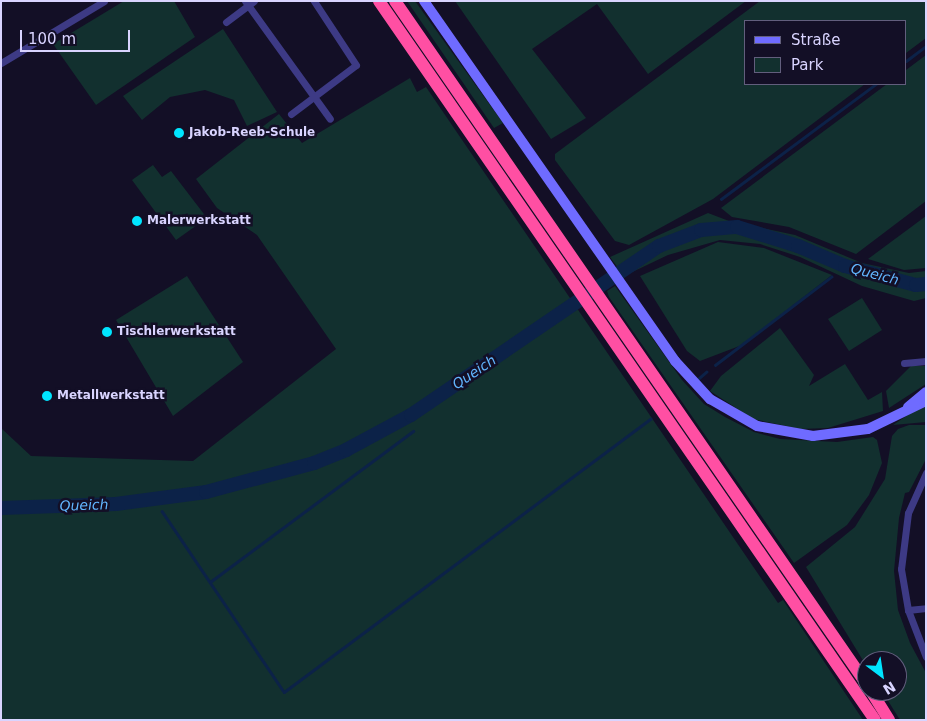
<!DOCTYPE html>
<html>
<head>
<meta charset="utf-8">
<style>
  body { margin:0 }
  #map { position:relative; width:927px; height:721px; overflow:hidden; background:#130f26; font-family:"DejaVu Sans",sans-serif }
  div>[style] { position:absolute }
  .green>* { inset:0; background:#12302f }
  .stream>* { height:2.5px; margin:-1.25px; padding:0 1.25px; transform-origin:1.25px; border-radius:1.25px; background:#0c2248 }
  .river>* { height:14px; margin:-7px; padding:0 7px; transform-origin:7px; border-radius:7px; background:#0c2248 }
  .street>* { height:7px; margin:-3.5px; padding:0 3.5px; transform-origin:3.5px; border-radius:3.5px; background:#3d3a85 }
  .secondary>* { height:10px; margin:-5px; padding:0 5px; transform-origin:5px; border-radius:5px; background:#6f6bff }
  .highway>* { height:12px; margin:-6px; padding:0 6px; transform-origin:6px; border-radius:6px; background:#ff4fa3 }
  .dots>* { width:14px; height:14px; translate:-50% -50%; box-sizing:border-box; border:2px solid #130f26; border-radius:50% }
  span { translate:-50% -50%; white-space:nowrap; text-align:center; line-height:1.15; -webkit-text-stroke:5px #130f26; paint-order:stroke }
  .poi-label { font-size:12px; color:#d9d4ff; font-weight:700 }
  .left { translate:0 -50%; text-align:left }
  .water-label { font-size:14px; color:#62b6ff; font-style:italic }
  .frame { position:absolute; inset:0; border:2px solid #d9d4ff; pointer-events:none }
  .legend { position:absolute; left:744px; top:20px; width:162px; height:65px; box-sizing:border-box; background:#130f26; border:1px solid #625e7d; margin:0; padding:6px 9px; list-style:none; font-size:15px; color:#d9d4ff }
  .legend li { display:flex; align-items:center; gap:10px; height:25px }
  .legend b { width:25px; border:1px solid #625e7d }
  .north { position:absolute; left:857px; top:651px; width:50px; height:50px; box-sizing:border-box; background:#130f26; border:1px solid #625e7d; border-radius:50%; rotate:149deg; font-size:14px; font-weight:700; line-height:20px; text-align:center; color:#d9d4ff }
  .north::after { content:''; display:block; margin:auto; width:18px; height:22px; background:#00e5ff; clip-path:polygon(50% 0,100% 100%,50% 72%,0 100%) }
  .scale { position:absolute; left:20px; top:30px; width:110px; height:22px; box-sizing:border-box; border:2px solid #d9d4ff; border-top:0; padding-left:6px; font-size:15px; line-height:18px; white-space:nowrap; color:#d9d4ff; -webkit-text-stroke:4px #130f26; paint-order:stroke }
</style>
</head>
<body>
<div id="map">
  <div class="green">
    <i style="clip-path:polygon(124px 1px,174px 1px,195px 37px,96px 105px,53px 44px)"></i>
    <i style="clip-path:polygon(407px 1px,415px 1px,503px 123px,494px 128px)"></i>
    <i style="clip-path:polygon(455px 1px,746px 1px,648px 74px,597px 4px,532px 49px,586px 118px,551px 139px)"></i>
    <i style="clip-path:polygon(760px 1px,926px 1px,926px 38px,906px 53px,906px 21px,746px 21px,746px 84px,865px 84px,713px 199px,629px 245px,615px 241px,555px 160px,555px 154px)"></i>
    <i style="clip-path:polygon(223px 29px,277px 112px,247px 126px,234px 100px,205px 90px,170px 97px,142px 120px,123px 96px)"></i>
    <i style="clip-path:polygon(926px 55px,926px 201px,856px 254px,789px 227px,732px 217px,721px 208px,887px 84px,906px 84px,906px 70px)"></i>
    <i style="clip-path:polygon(410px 78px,417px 92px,426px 87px,778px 603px,783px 600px,863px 720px,1px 720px,1px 428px,31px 456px,193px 461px,336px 349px,257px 235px,217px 208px,196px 179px,279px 114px,302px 143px)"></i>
    <i style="clip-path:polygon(153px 165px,162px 177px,171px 171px,207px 218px,176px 240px,132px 180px)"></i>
    <i style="clip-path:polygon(708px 213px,729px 221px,795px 235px,862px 263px,909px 273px,926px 271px,926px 298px,914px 301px,862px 286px,800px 257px,760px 244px,720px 240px,668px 255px,624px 276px,610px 257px)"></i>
    <i style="clip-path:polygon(926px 216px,926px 268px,904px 270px,868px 259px)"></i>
    <i style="clip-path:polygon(718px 242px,764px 248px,832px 275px,742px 345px,700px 361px,687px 351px,640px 276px)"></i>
    <i style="clip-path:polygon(187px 276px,243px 362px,173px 416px,116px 320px)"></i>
    <i style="clip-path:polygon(615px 286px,682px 380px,704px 404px,725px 417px,754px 432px,780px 439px,837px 442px,873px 437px,877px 440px,882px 463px,869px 495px,847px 525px,794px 563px,609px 297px,607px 291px)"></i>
    <i style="clip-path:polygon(862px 298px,882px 330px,849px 351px,828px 319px)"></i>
    <i style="clip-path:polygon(780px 328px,814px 375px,809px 386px,845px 364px,868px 400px,882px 392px,883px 411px,828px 428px,801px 429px,753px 419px,710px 391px,721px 376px)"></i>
    <i style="clip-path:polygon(911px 366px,926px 366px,926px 384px,889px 408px,886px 391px)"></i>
    <i style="clip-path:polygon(926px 406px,926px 422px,893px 425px,918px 408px)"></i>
    <i style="clip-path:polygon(909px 425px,926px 425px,926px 459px,909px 492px,905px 493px,899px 518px,894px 571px,898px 610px,910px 643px,926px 673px,926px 720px,900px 720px,882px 691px,897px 691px,897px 661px,867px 661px,867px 667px,806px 567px,855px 527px,885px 479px,892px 436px,898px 429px)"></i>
  </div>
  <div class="stream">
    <i style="left:906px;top:61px;width:25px;rotate:-37deg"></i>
    <i style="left:721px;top:199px;width:193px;rotate:-36.6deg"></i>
    <i style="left:715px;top:365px;width:146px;rotate:-37.2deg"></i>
    <i style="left:698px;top:379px;width:11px;rotate:-41deg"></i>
    <i style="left:154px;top:499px;width:1px;rotate:45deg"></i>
    <i style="left:162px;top:511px;width:218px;rotate:56deg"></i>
    <i style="left:284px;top:692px;width:457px;rotate:-36.7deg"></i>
    <i style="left:210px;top:582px;width:253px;rotate:-36.6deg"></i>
  </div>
  <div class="river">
    <i style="left:1px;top:508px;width:115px;rotate:-2deg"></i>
    <i style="left:116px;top:504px;width:91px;rotate:-7.6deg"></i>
    <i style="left:206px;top:492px;width:112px;rotate:-15deg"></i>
    <i style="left:314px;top:463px;width:35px;rotate:-22deg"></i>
    <i style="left:346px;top:450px;width:74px;rotate:-28.3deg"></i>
    <i style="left:411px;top:415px;width:300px;rotate:-34.3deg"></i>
    <i style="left:659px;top:246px;width:45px;rotate:-20.9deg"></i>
    <i style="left:701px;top:230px;width:36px;rotate:-5deg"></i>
    <i style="left:737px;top:227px;width:64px;rotate:17.3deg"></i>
    <i style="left:798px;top:246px;width:51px;rotate:23.1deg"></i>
    <i style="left:845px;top:266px;width:73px;rotate:15deg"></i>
    <i style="left:916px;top:285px;width:10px;rotate:-6deg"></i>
  </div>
  <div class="street">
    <i style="left:245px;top:1px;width:145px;rotate:54.2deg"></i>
    <i style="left:226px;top:22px;width:35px;rotate:-37deg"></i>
    <i style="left:1px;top:63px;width:120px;rotate:-31deg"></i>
    <i style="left:291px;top:114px;width:81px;rotate:-37deg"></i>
    <i style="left:356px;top:65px;width:77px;rotate:-123.3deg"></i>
    <i style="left:904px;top:363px;width:22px;rotate:-5deg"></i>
    <i style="left:926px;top:473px;width:44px;rotate:114.2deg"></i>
    <i style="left:908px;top:513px;width:56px;rotate:97.1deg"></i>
    <i style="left:901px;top:569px;width:42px;rotate:80.3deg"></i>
    <i style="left:908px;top:610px;width:50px;rotate:69deg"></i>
    <i style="left:908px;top:610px;width:18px;rotate:-6deg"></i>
  </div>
  <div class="secondary">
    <i style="left:424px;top:1px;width:439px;rotate:55.1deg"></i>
    <i style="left:675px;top:361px;width:52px;rotate:47.4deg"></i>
    <i style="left:710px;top:399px;width:54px;rotate:29.9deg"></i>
    <i style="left:757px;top:426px;width:57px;rotate:10.1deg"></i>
    <i style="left:813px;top:436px;width:55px;rotate:-7.3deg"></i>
    <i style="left:868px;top:429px;width:64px;rotate:-25.8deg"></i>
    <i style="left:908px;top:407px;width:23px;rotate:-40deg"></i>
  </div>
  <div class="highway">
    <i style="left:379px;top:1px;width:873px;rotate:55.4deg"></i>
    <i style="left:395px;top:1px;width:831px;rotate:55.39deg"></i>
    <i style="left:871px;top:691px;width:34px;rotate:58deg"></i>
  </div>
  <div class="dots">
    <i style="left:179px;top:133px;background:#00e5ff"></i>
    <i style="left:137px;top:221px;background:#00e5ff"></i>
    <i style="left:107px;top:332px;background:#00e5ff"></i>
    <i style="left:47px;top:396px;background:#00e5ff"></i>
  </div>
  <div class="poi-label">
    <span class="left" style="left:189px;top:133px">Jakob-Reeb-Schule</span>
    <span class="left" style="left:147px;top:221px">Malerwerkstatt</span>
    <span class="left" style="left:117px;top:332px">Tischlerwerkstatt</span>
    <span class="left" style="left:57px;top:396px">Metallwerkstatt</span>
  </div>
  <div class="water-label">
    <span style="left:875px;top:274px;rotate:15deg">Queich</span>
    <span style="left:474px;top:372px;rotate:-34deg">Queich</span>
    <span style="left:84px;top:505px;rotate:-2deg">Queich</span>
  </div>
  <div class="frame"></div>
  <ul class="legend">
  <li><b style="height:6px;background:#6f6bff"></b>Straße</li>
  <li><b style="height:14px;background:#12302f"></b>Park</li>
  </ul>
  <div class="north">N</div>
  <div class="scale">100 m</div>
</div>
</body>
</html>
